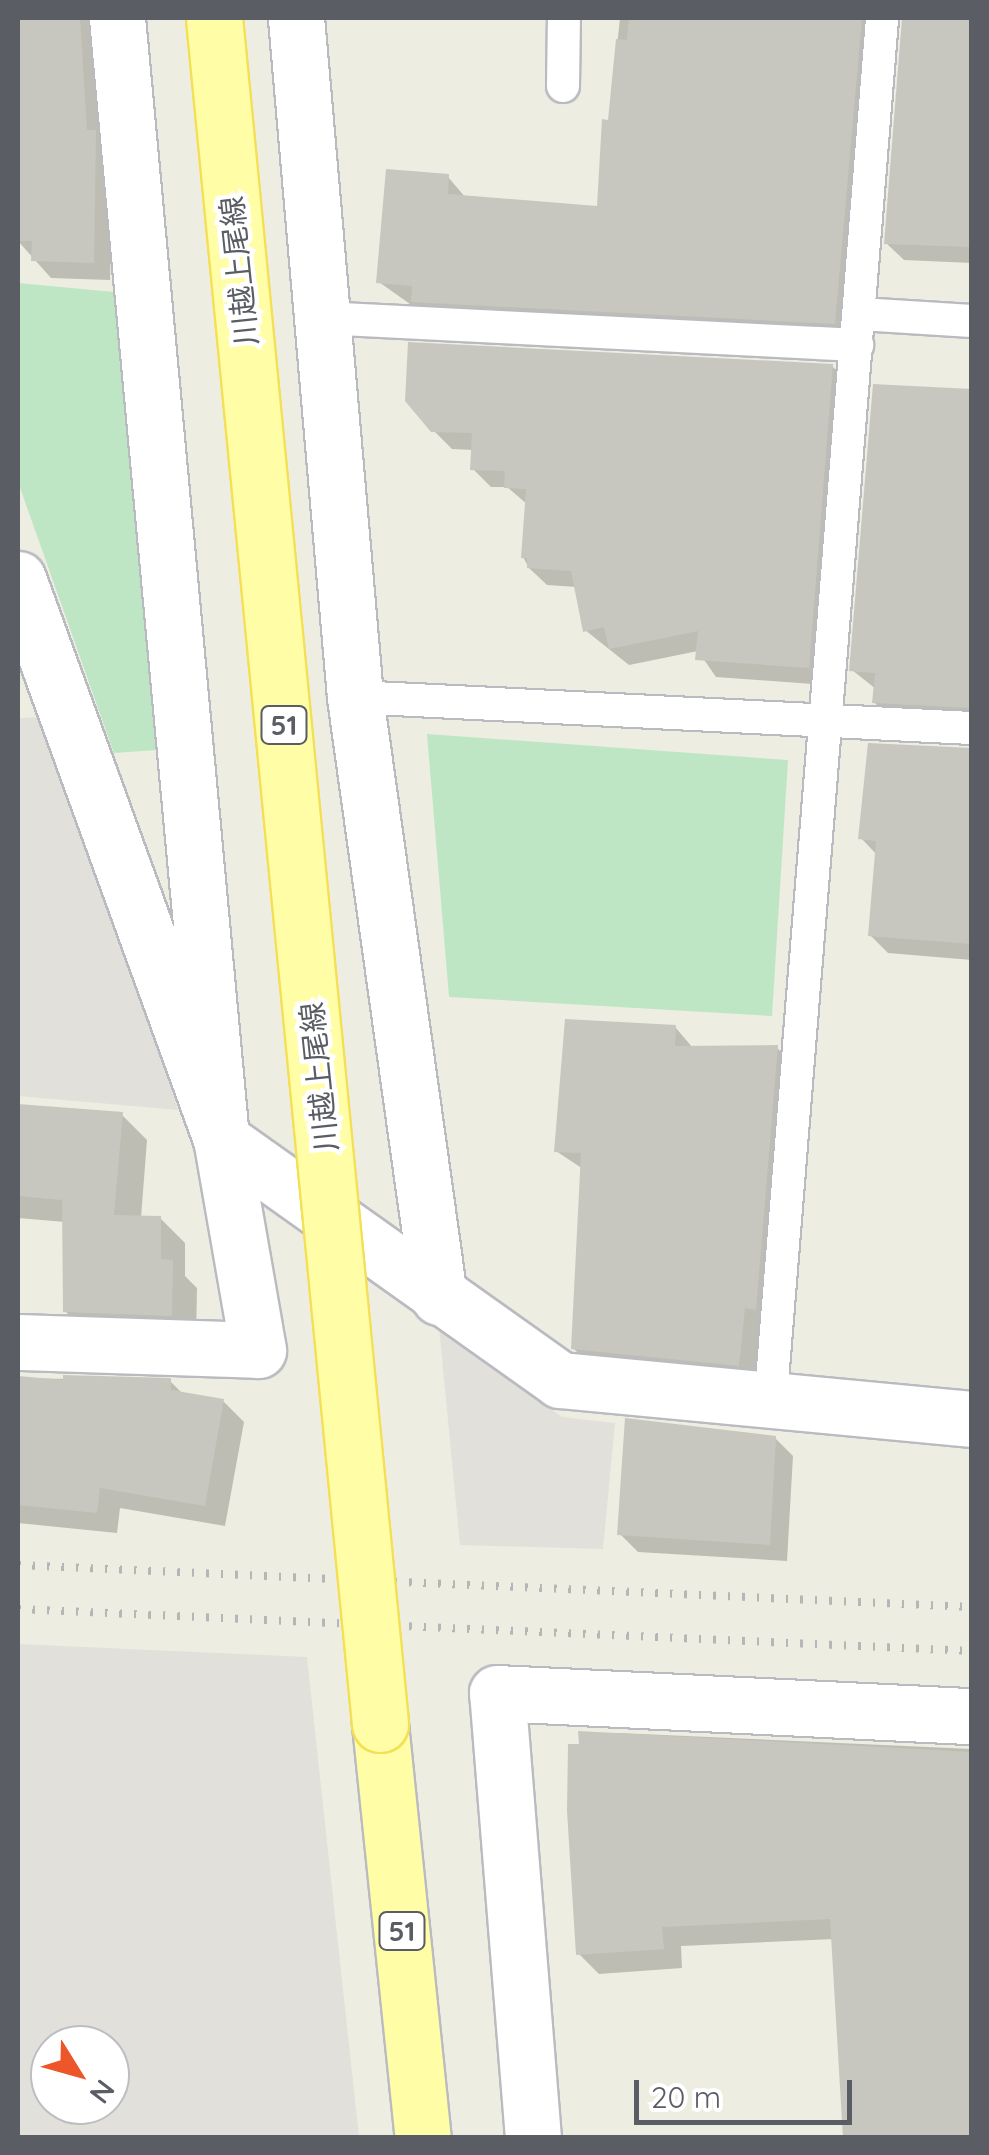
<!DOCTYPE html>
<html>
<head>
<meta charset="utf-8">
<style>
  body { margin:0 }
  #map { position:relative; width:989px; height:2155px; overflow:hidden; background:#eeede2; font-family:Quicksand,"Noto Sans JP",sans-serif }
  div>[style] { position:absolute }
  .industrial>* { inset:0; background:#e1e0da }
  .green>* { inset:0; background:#bee6c4 }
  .shadow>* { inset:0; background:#0003 }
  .building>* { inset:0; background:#c8c7bf }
  .roads { filter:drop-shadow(2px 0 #babbc1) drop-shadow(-2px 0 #babbc1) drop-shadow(0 2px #babbc1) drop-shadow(0 -2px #babbc1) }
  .service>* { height:32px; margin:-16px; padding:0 16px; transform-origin:16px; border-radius:16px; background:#fff }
  .minor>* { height:55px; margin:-27.5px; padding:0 27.5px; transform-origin:27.5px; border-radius:27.5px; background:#fff }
  .primary>* { height:55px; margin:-27.5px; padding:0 27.5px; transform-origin:27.5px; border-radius:27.5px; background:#fffea6 }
  .rail>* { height:8px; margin-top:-4px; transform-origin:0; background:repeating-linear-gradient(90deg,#b5b6b6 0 2.5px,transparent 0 14.5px) }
  .bridges { filter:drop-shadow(2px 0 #f4df55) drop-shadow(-2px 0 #f4df55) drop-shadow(0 2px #f4df55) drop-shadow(0 -2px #f4df55) }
  .primary-bridge>* { height:55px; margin:-27.5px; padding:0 27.5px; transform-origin:27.5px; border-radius:27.5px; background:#fffea6 }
  span { translate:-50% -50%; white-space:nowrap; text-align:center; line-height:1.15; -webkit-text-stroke:9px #fff; paint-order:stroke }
  .shield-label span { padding:2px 8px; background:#fff; border:2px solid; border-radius:8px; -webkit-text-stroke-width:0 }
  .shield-label { font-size:28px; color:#5a5d63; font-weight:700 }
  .street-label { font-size:30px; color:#5a5d63 }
  .frame { position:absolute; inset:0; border:20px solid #5a5d63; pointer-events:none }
  .north { position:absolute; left:30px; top:2025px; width:100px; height:100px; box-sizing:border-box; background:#fff; border:2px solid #bdbec1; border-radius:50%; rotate:127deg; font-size:28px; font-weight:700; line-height:40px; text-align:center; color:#5a5d63 }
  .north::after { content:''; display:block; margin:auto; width:35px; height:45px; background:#ec5629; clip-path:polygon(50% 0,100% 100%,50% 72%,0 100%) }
  .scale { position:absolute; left:634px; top:2080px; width:218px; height:45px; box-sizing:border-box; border:5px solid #5a5d63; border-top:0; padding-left:12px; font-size:30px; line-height:35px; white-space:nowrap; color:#5a5d63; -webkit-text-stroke:8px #fff; paint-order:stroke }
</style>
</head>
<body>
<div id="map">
  <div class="industrial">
    <i style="clip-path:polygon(46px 717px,178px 1110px,18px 1096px,18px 718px)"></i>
    <i style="clip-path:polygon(439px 1327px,562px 1417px,615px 1423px,603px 1549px,460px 1545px)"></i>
    <i style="clip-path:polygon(evenodd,18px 1644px,307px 1657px,359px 2137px,18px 2137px,18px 1644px,50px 2045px,110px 2045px,110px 2105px,50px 2105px,50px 2045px)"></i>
  </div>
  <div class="green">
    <i style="clip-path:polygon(18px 283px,114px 292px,157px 750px,114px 753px,18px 482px)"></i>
    <i style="clip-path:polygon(427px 734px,788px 760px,772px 1016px,449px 997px)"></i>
  </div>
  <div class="shadow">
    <i style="clip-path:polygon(18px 18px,96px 18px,113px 151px,110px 280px,51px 278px,18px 241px)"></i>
    <i style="clip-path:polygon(620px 18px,890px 18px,851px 340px,431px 319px,379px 282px,448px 177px,466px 198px,600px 208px)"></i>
    <i style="clip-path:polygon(972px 18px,972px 263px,904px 260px,886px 243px,904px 18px)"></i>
    <i style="clip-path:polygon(832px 366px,850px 384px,826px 685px,716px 677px,698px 651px,629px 665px,585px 630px,577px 587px,547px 585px,529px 568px,523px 557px,528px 505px,507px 487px,491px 487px,473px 469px,474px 450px,452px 449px,433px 430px)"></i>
    <i style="clip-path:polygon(972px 392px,972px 724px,892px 720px,874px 702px,876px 689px,852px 670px)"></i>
    <i style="clip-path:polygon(972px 750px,972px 960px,888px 953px,870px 935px,877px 855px,861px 838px)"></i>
    <i style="clip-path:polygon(675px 1027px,693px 1048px,777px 1048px,795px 1065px,756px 1382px,591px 1366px,573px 1348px,583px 1169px,556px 1151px)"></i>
    <i style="clip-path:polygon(18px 1106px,122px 1115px,147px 1140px,141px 1218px,160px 1218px,185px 1243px,185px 1276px,197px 1288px,196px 1340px,91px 1337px,65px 1311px,65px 1222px,18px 1218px)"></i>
    <i style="clip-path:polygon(18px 1378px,170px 1381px,184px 1395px,223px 1401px,244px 1422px,225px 1526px,120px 1508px,117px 1533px,18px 1523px)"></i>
    <i style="clip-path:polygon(775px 1438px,793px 1456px,787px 1561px,638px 1552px,620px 1534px)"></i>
    <i style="clip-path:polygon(619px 1733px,972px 1749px,972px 2138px,834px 1939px,681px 1946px,682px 1968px,599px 1974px,579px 1954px,580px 1734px)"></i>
  </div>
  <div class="building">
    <i style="clip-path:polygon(18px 18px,80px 18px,87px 130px,96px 130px,94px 263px,31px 261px,32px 241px,18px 241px)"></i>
    <i style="clip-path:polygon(629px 18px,862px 18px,835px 324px,411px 302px,412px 286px,376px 283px,386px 169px,449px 174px,448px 194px,597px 206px,602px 119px,608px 120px,616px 39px,627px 40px)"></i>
    <i style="clip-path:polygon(902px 18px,972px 18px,972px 247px,884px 244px)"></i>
    <i style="clip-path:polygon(408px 342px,833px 364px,809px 668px,695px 660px,698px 631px,609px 649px,604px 627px,583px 632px,571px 571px,527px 568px,527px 558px,521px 558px,526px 489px,504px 488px,505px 471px,470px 470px,472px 433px,431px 432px,405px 401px)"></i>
    <i style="clip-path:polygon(873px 384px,972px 389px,972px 708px,872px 703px,875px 673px,849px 671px)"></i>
    <i style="clip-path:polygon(868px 743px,972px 748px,972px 944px,868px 936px,876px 841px,858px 839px)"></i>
    <i style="clip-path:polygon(565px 1019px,676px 1025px,675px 1046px,778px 1045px,756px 1310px,745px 1308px,739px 1366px,571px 1349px,581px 1153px,554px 1152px)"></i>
    <i style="clip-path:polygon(18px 1104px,123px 1112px,114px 1215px,161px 1216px,161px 1259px,173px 1260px,172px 1316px,63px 1312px,62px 1200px,18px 1196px)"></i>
    <i style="clip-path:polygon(63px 1375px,171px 1378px,171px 1390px,224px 1399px,205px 1506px,100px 1488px,97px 1513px,18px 1505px,18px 1376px,63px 1380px)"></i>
    <i style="clip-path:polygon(625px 1418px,776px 1436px,770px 1545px,617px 1535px)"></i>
    <i style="clip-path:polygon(578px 1731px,972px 1752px,972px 2138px,843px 2138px,830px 1919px,662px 1927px,664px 1949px,576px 1955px,567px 1811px,568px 1744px,579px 1744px)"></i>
  </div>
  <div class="roads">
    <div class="service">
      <i style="left:563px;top:86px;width:68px;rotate:-89.2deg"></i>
      <i style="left:860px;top:314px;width:112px;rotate:3.6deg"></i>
      <i style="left:322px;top:318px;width:536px;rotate:2.89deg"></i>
      <i style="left:355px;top:697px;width:618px;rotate:2.88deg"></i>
      <i style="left:770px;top:1405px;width:1392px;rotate:-85.38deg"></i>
    </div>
    <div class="minor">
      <i style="left:296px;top:18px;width:682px;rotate:85.03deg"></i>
      <i style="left:355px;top:697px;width:606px;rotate:82.03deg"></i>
      <i style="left:18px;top:579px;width:596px;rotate:70.07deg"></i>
      <i style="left:221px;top:1139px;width:416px;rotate:35.4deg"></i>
      <i style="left:560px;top:1380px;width:414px;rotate:5.4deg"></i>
      <i style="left:18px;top:1342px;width:240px;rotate:1.9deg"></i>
      <i style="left:258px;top:1350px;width:214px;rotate:-99.9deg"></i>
      <i style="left:221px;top:1139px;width:1126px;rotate:-95.3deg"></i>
      <i style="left:533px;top:2138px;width:446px;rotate:-94.6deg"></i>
      <i style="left:497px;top:1693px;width:476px;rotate:2.8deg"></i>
    </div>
    <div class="primary">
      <i style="left:380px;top:1724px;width:416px;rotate:84.1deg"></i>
    </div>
  </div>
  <div class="rail">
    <i style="left:18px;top:1565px;width:955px;rotate:2.52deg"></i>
    <i style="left:18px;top:1609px;width:955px;rotate:2.52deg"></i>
  </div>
  <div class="bridges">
    <div class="primary-bridge">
      <i style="left:214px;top:18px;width:1714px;rotate:84.44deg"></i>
    </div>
  </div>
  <div class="shield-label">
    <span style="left:284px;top:725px">51</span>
    <span style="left:402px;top:1931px">51</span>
  </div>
  <div class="street-label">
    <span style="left:239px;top:271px;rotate:-96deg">川越上尾線</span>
    <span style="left:319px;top:1077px;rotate:-96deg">川越上尾線</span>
  </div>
  <div class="frame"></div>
  <div class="north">N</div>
  <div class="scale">20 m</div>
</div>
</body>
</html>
